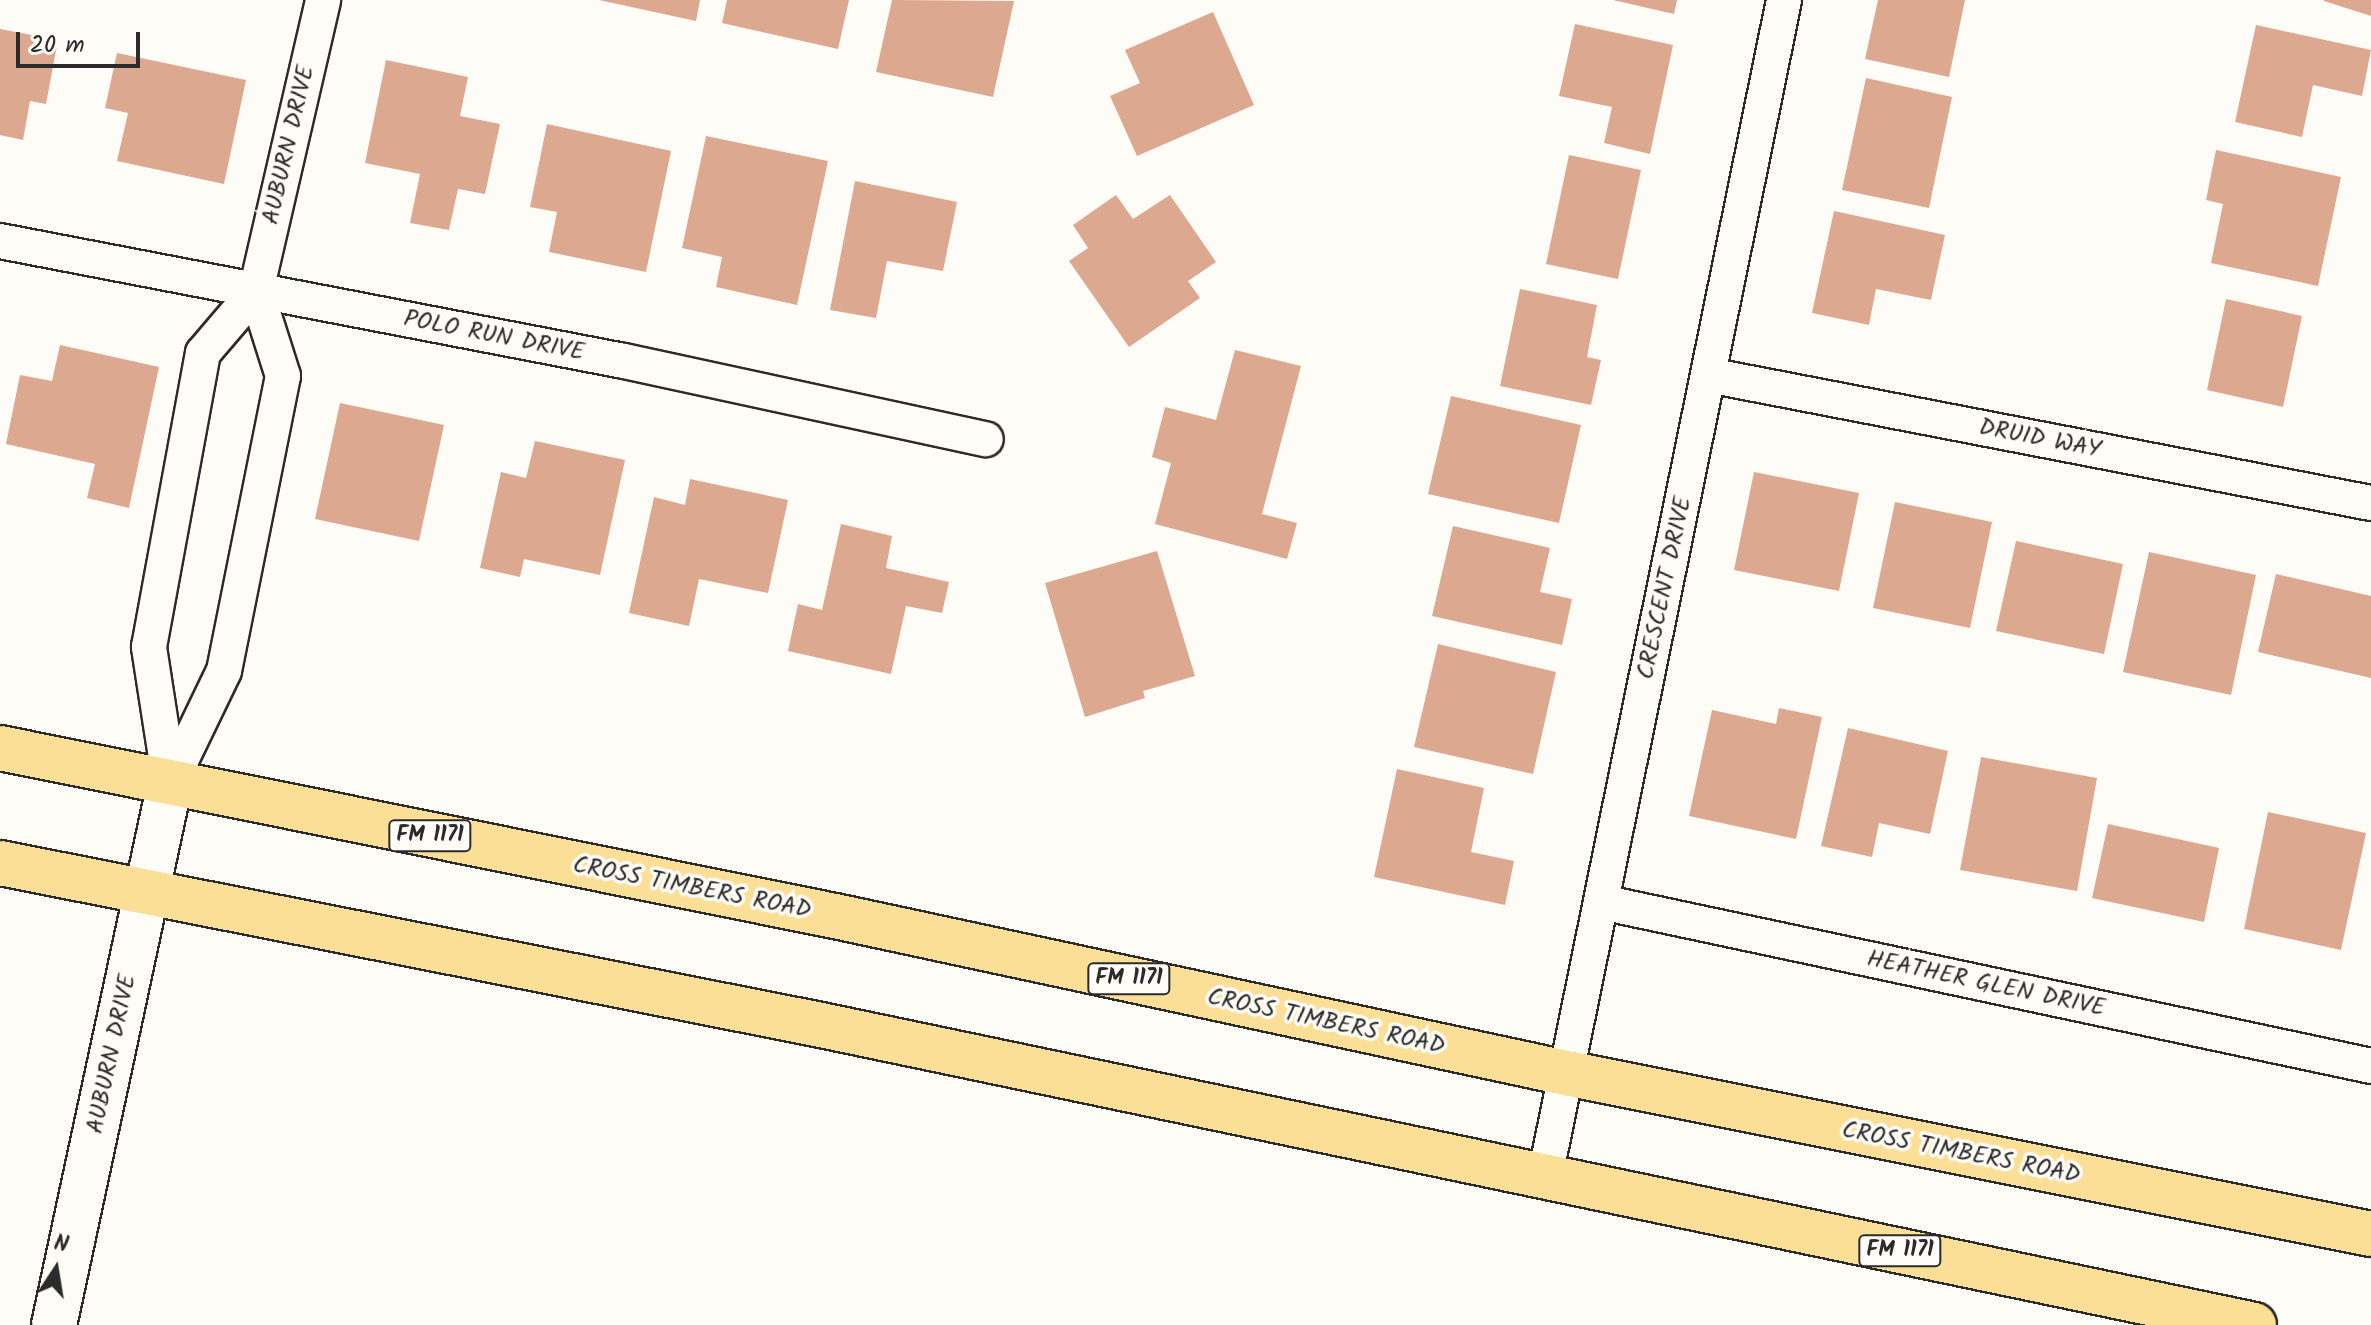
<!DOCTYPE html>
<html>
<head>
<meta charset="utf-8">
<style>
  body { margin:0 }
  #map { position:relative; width:2371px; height:1325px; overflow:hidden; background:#fdfcf7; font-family:Kalam,sans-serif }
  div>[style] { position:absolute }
  .building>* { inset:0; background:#dca890 }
  .roads { filter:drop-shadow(2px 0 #2b2b2b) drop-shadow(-2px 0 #2b2b2b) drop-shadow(0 2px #2b2b2b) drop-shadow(0 -2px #2b2b2b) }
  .minor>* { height:34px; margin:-17px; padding:0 17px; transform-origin:17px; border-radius:17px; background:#fdfcf7 }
  .tertiary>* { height:44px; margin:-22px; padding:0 22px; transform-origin:22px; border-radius:22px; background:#fdfcf7 }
  .primary>* { height:44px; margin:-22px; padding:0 22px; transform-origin:22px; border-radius:22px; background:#fbdf96 }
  span { translate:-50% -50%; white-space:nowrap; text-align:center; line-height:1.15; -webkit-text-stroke:7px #fdfcf7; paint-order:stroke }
  .shield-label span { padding:2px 6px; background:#fdfcf7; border:2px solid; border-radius:6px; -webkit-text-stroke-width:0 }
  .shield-label { font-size:22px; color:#2b2b2b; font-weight:700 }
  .street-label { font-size:24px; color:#2b2b2b }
  .north { position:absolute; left:16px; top:1229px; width:80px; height:80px; -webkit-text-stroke:6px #fdfcf7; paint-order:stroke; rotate:12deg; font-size:22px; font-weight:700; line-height:32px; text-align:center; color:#2b2b2b }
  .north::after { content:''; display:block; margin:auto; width:28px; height:36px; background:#2b2b2b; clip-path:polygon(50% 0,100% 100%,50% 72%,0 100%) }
  .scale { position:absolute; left:16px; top:32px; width:124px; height:36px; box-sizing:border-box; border:4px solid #2b2b2b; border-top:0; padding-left:10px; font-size:24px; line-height:28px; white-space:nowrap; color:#2b2b2b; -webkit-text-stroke:6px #fdfcf7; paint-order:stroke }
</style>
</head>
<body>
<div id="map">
  <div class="building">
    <i style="clip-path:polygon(599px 0,700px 0,696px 21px)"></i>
    <i style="clip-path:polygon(727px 0,849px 0,838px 49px,722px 23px)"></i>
    <i style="clip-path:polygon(892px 0,1014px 1px,993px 97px,876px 72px)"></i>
    <i style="clip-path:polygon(1613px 0,1677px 0,1674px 14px)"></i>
    <i style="clip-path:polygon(1878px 0,1965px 0,1949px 77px,1865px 59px)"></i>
    <i style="clip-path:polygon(2324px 0,2371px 0,2371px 16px,2324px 1px)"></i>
    <i style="clip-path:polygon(1213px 12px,1254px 105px,1137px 156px,1110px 96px,1140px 83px,1125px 50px)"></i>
    <i style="clip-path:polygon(1575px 24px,1673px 45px,1650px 154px,1604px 143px,1612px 107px,1559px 96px)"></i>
    <i style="clip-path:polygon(2256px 25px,2371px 50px,2362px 96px,2313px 85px,2302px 137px,2235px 122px)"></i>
    <i style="clip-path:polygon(0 29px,58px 40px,46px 104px,30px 101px,23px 140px,0 135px)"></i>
    <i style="clip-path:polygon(117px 53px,246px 80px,224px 184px,117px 161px,128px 113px,105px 108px)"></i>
    <i style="clip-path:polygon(386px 60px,468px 77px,460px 116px,500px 124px,485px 194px,458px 189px,449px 230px,410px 223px,420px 174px,365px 163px)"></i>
    <i style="clip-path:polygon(1866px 78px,1952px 97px,1929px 208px,1842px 190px)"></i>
    <i style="clip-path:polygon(547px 124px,671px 151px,646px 272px,549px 252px,557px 212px,530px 207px)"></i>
    <i style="clip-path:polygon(706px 136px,828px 161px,797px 305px,716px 287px,722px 257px,682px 248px)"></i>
    <i style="clip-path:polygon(2216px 150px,2341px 177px,2318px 286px,2211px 263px,2223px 204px,2206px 200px)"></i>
    <i style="clip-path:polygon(1569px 155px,1641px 170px,1618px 279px,1546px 264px)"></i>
    <i style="clip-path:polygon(855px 181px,957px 202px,943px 271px,887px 261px,876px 318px,830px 310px)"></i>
    <i style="clip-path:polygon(1116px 195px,1133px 219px,1170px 195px,1216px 262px,1188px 281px,1200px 298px,1129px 347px,1069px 261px,1088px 248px,1073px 225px)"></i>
    <i style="clip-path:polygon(1834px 211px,1945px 235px,1931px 300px,1876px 289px,1869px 325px,1812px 313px)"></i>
    <i style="clip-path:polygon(1520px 289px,1597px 305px,1587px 357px,1601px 360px,1591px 405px,1500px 386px)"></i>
    <i style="clip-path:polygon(2226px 299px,2302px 316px,2283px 407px,2207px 390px)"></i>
    <i style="clip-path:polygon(60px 345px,159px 367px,129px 508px,87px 498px,95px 464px,6px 444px,20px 375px,52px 381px)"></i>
    <i style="clip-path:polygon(1235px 350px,1301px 366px,1262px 514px,1297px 523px,1287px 559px,1155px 524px,1171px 463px,1152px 457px,1165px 407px,1216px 420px)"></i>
    <i style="clip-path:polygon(1451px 396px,1581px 425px,1559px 523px,1428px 494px)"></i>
    <i style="clip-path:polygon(340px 403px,444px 425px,419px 541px,315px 519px)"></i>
    <i style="clip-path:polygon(535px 441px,625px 460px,600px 575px,524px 559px,520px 577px,480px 568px,501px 472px,526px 478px)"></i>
    <i style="clip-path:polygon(1754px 472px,1859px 493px,1839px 591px,1734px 570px)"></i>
    <i style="clip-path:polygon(690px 479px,788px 500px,768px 593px,699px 579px,689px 626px,629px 613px,654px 497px,685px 505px)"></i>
    <i style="clip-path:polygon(1895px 502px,1992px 522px,1970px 628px,1873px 608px)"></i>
    <i style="clip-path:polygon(841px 524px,892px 536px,886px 568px,949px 582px,942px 613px,906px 606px,891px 674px,788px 651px,798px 604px,822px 610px)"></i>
    <i style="clip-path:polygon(1453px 526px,1550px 548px,1540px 592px,1572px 599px,1562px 645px,1432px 616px)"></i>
    <i style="clip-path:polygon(2016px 541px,2123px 564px,2104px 654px,1996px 631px)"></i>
    <i style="clip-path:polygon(1157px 551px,1195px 676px,1143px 691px,1145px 698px,1085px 717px,1045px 583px)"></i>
    <i style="clip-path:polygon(2149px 552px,2256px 575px,2231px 695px,2123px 672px)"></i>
    <i style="clip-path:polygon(2276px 574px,2371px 596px,2371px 678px,2258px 652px)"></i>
    <i style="clip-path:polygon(1438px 644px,1556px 672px,1533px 774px,1414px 747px)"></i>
    <i style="clip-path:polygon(1779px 708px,1822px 717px,1796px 839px,1689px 816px,1712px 710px,1776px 724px)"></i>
    <i style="clip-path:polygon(1848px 728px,1948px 751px,1930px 834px,1879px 823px,1872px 857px,1821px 846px)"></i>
    <i style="clip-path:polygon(1981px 757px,2097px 778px,2077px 891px,1960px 870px)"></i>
    <i style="clip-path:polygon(1397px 769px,1484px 788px,1471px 852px,1514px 861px,1505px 905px,1374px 877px)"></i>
    <i style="clip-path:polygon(2268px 812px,2366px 833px,2341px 950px,2244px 929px)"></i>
    <i style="clip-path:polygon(2108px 824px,2219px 848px,2204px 922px,2092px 898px)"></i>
  </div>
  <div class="roads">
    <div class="minor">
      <i style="left:0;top:241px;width:635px;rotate:10.89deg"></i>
      <i style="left:624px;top:361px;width:370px;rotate:12.2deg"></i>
      <i style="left:1708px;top:375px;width:675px;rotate:10.93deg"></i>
      <i style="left:170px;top:783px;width:138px;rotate:-98.8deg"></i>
      <i style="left:149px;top:647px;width:299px;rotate:-79.6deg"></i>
      <i style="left:203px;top:353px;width:82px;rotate:-49.5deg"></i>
      <i style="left:256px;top:291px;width:299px;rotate:-77deg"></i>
      <i style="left:170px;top:783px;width:124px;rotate:-64.3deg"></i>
      <i style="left:224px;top:671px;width:301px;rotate:-78.7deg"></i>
      <i style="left:283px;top:376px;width:89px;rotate:-107.6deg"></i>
      <i style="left:1601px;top:902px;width:787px;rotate:12.02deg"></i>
      <i style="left:1545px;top:1177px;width:1201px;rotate:-78.52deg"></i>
    </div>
    <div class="tertiary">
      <i style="left:54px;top:1325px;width:554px;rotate:-77.92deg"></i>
    </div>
    <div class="primary">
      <i style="left:0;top:748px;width:852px;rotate:11.38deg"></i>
      <i style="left:835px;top:916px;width:748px;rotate:12.12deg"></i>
      <i style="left:1566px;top:1073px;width:821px;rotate:11.31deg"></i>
      <i style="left:0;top:863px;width:837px;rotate:11.16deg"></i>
      <i style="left:821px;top:1025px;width:1464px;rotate:11.82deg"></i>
    </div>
  </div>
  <div class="shield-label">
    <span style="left:430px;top:836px">FM 1171</span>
    <span style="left:1129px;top:979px">FM 1171</span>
    <span style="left:1900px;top:1251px">FM 1171</span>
  </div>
  <div class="street-label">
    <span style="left:289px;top:145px;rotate:-77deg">AUBURN DRIVE</span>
    <span style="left:494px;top:336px;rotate:11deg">POLO RUN DRIVE</span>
    <span style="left:2040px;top:439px;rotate:11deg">DRUID WAY</span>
    <span style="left:1665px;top:588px;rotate:-78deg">CRESCENT DRIVE</span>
    <span style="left:692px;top:888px;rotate:11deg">CROSS TIMBERS ROAD</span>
    <span style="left:1986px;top:984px;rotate:12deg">HEATHER GLEN DRIVE</span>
    <span style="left:1326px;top:1022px;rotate:12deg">CROSS TIMBERS ROAD</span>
    <span style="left:112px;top:1054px;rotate:-78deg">AUBURN DRIVE</span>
    <span style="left:1961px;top:1153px;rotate:11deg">CROSS TIMBERS ROAD</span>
  </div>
  <div class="north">N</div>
  <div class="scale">20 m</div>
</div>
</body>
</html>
